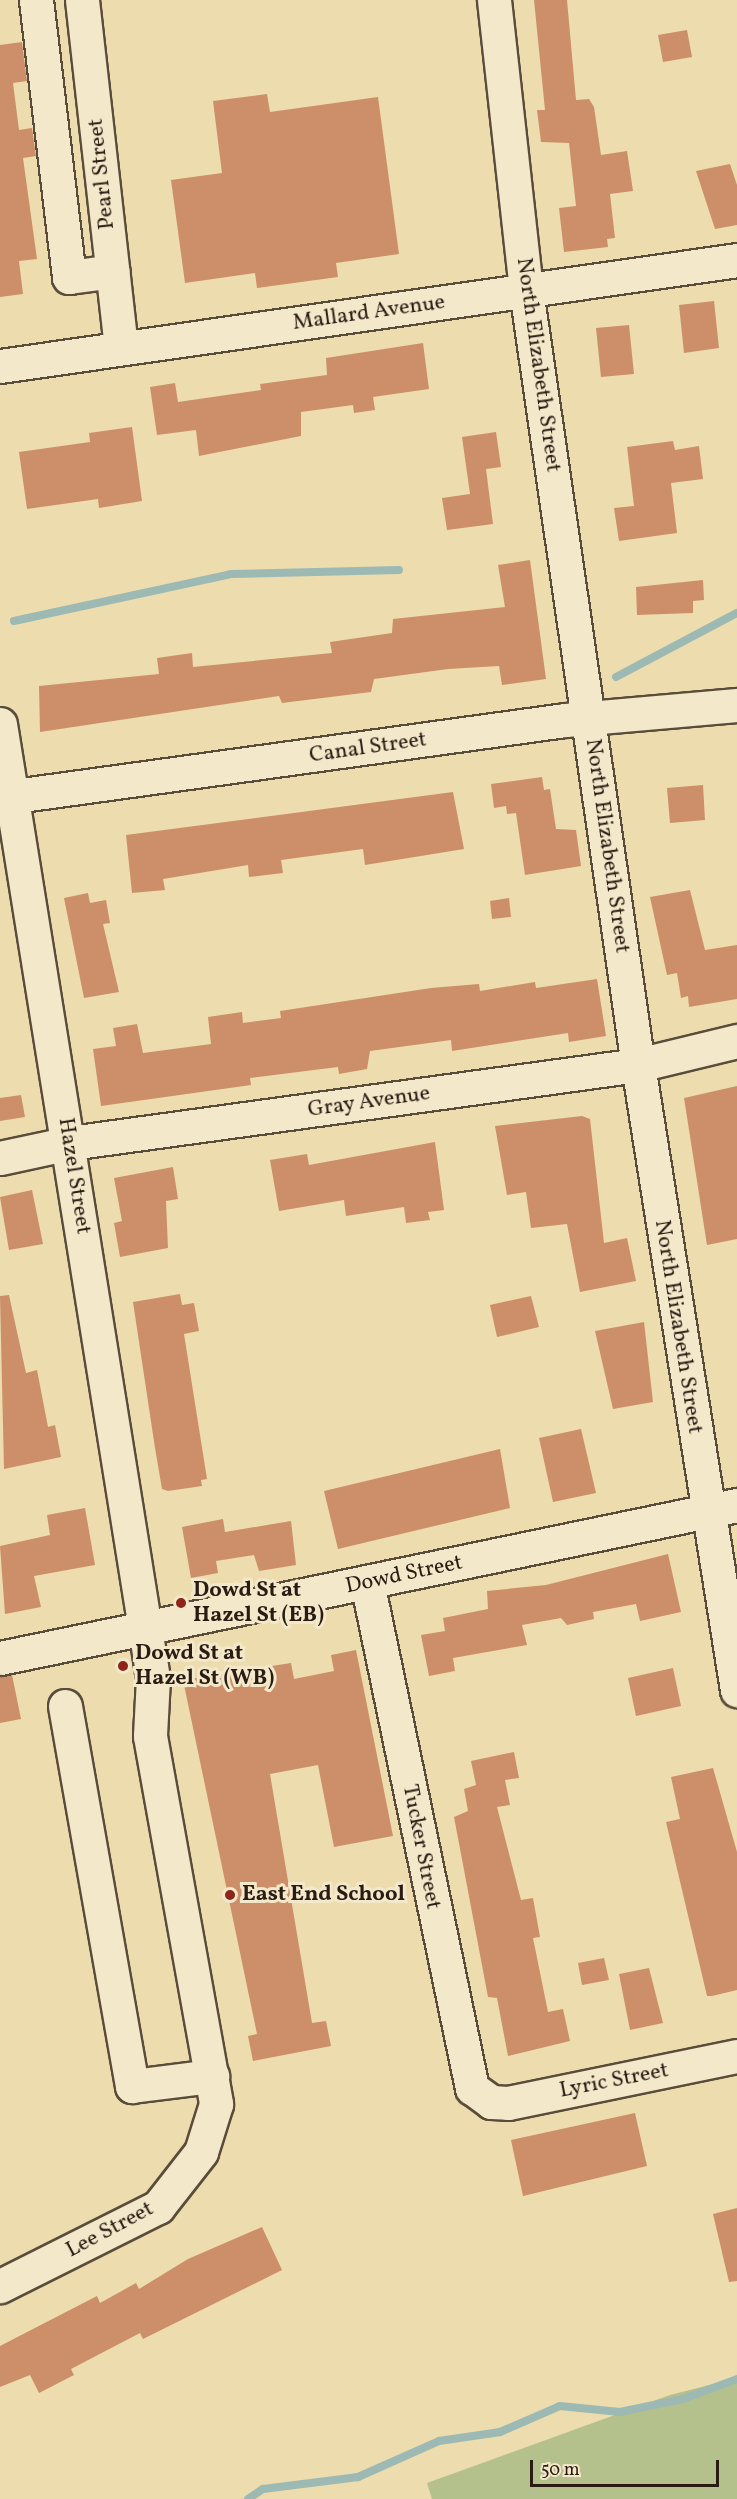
<!DOCTYPE html>
<html>
<head>
<meta charset="utf-8">
<style>
  body { margin:0 }
  #map { position:relative; width:737px; height:2499px; overflow:hidden; background:#ecdcae; font-family:Vollkorn,serif }
  div>[style] { position:absolute }
  .green>* { inset:0; background:#b5c18c }
  .stream>* { height:8px; margin:-4px; padding:0 4px; transform-origin:4px; border-radius:4px; background:#9cb9b3 }
  .building>* { inset:0; background:#cd8f69 }
  .roads { filter:drop-shadow(2px 0 #5a4c3a) drop-shadow(-2px 0 #5a4c3a) drop-shadow(0 2px #5a4c3a) drop-shadow(0 -2px #5a4c3a) }
  .minor>* { height:33px; margin:-16.5px; padding:0 16.5px; transform-origin:16.5px; border-radius:16.5px; background:#f3e8ca }
  .dots>* { width:16px; height:16px; translate:-50% -50%; box-sizing:border-box; border:3px solid #f3e8ca; border-radius:50% }
  span { translate:-50% -50%; white-space:nowrap; text-align:center; line-height:1.15; -webkit-text-stroke:6px #f3e8ca; paint-order:stroke }
  .street-label { font-size:22px; color:#2a1c13 }
  .poi-label { font-size:22px; color:#2a1c13; font-weight:700 }
  .left { translate:0 -50%; text-align:left }
  .scale { position:absolute; left:530px; top:2460px; width:189px; height:27px; box-sizing:border-box; border:3px solid #2a1c13; border-top:0; padding-left:8px; font-size:18px; line-height:21px; white-space:nowrap; color:#2a1c13; -webkit-text-stroke:4px #f3e8ca; paint-order:stroke }
</style>
</head>
<body>
<div id="map">
  <div class="green">
    <i style="clip-path:polygon(737px 2378px,737px 2499px,432px 2499px,427px 2483px,670px 2395px)"></i>
  </div>
  <div class="stream">
    <i style="left:14px;top:621px;width:222px;rotate:-12.2deg"></i>
    <i style="left:231px;top:574px;width:168px;rotate:-1.4deg"></i>
    <i style="left:616px;top:677px;width:137px;rotate:-27.9deg"></i>
    <i style="left:248px;top:2499px;width:18px;rotate:-34deg"></i>
    <i style="left:263px;top:2489px;width:96px;rotate:-7.2deg"></i>
    <i style="left:358px;top:2477px;width:89px;rotate:-24deg"></i>
    <i style="left:439px;top:2441px;width:62px;rotate:-8.4deg"></i>
    <i style="left:500px;top:2432px;width:65px;rotate:-23.4deg"></i>
    <i style="left:560px;top:2406px;width:60px;rotate:5.7deg"></i>
    <i style="left:620px;top:2412px;width:64px;rotate:-11.7deg"></i>
    <i style="left:683px;top:2399px;width:58px;rotate:-20.3deg"></i>
  </div>
  <div class="building">
    <i style="clip-path:polygon(534px 0,567px 0,576px 100px,589px 99px,594px 107px,601px 155px,627px 151px,633px 191px,610px 194px,615px 238px,607px 239px,608px 247px,564px 252px,559px 208px,576px 206px,569px 143px,541px 142px,537px 110px,545px 110px)"></i>
    <i style="clip-path:polygon(687px 30px,692px 57px,663px 62px,658px 35px)"></i>
    <i style="clip-path:polygon(22px 42px,27px 81px,13px 83px,19px 130px,32px 128px,36px 156px,23px 158px,37px 259px,19px 261px,23px 294px,0 297px,0 45px)"></i>
    <i style="clip-path:polygon(267px 94px,270px 112px,378px 97px,399px 254px,336px 263px,338px 277px,257px 288px,255px 273px,185px 283px,171px 180px,222px 173px,213px 101px)"></i>
    <i style="clip-path:polygon(730px 164px,737px 185px,737px 225px,715px 229px,696px 171px)"></i>
    <i style="clip-path:polygon(714px 301px,719px 348px,684px 353px,679px 305px)"></i>
    <i style="clip-path:polygon(629px 325px,634px 374px,601px 377px,596px 328px)"></i>
    <i style="clip-path:polygon(423px 343px,429px 389px,373px 397px,375px 410px,354px 413px,353px 405px,301px 412px,301px 436px,199px 456px,196px 430px,157px 435px,150px 387px,175px 383px,178px 402px,261px 390px,260px 384px,327px 375px,326px 358px)"></i>
    <i style="clip-path:polygon(132px 427px,142px 501px,99px 508px,98px 499px,27px 509px,19px 452px,90px 442px,89px 433px)"></i>
    <i style="clip-path:polygon(496px 432px,501px 467px,486px 469px,493px 524px,447px 530px,442px 498px,470px 494px,462px 437px)"></i>
    <i style="clip-path:polygon(673px 441px,675px 450px,699px 446px,703px 479px,671px 483px,677px 533px,619px 541px,614px 508px,634px 506px,627px 447px)"></i>
    <i style="clip-path:polygon(530px 560px,546px 679px,502px 685px,499px 666px,448px 669px,374px 679px,371px 692px,282px 703px,279px 696px,40px 732px,39px 686px,159px 674px,157px 658px,192px 653px,193px 667px,332px 653px,330px 642px,392px 633px,393px 619px,505px 607px,498px 565px)"></i>
    <i style="clip-path:polygon(703px 580px,704px 600px,693px 601px,693px 613px,637px 615px,636px 587px)"></i>
    <i style="clip-path:polygon(542px 777px,544px 790px,550px 789px,556px 829px,576px 830px,581px 866px,525px 875px,516px 813px,507px 814px,506px 806px,494px 808px,491px 784px)"></i>
    <i style="clip-path:polygon(703px 785px,705px 820px,670px 823px,667px 788px)"></i>
    <i style="clip-path:polygon(453px 792px,464px 849px,365px 865px,363px 849px,281px 860px,283px 873px,249px 877px,248px 865px,163px 879px,165px 890px,132px 893px,126px 835px)"></i>
    <i style="clip-path:polygon(690px 890px,705px 950px,737px 945px,737px 999px,689px 1007px,688px 996px,681px 998px,677px 973px,667px 975px,650px 897px)"></i>
    <i style="clip-path:polygon(88px 893px,90px 903px,106px 900px,110px 923px,103px 924px,119px 992px,84px 998px,64px 898px)"></i>
    <i style="clip-path:polygon(509px 898px,511px 917px,492px 919px,490px 901px)"></i>
    <i style="clip-path:polygon(597px 979px,606px 1036px,569px 1042px,568px 1033px,452px 1051px,451px 1040px,370px 1051px,367px 1069px,339px 1074px,338px 1067px,250px 1078px,251px 1085px,101px 1106px,93px 1049px,116px 1046px,113px 1028px,137px 1024px,143px 1053px,211px 1044px,208px 1017px,242px 1012px,243px 1023px,281px 1018px,280px 1011px,431px 988px,479px 984px,480px 991px,535px 982px,536px 988px)"></i>
    <i style="clip-path:polygon(737px 1086px,737px 1239px,707px 1245px,684px 1098px)"></i>
    <i style="clip-path:polygon(21px 1095px,25px 1117px,0 1121px,0 1098px)"></i>
    <i style="clip-path:polygon(582px 1116px,590px 1119px,604px 1243px,627px 1238px,636px 1281px,580px 1292px,567px 1224px,531px 1228px,526px 1192px,507px 1195px,495px 1126px)"></i>
    <i style="clip-path:polygon(435px 1142px,444px 1210px,428px 1212px,430px 1220px,406px 1223px,404px 1207px,346px 1216px,344px 1200px,279px 1211px,270px 1160px,307px 1154px,309px 1165px)"></i>
    <i style="clip-path:polygon(173px 1167px,178px 1199px,166px 1201px,168px 1248px,120px 1257px,114px 1223px,122px 1221px,114px 1178px)"></i>
    <i style="clip-path:polygon(32px 1190px,43px 1244px,9px 1250px,0 1197px)"></i>
    <i style="clip-path:polygon(180px 1294px,182px 1305px,194px 1303px,199px 1331px,184px 1334px,207px 1479px,201px 1480px,202px 1486px,168px 1491px,162px 1489px,155px 1448px,133px 1302px)"></i>
    <i style="clip-path:polygon(9px 1295px,26px 1373px,37px 1370px,48px 1427px,55px 1425px,61px 1457px,4px 1469px,0 1296px)"></i>
    <i style="clip-path:polygon(531px 1296px,539px 1327px,497px 1337px,490px 1305px)"></i>
    <i style="clip-path:polygon(644px 1322px,653px 1402px,613px 1409px,595px 1331px)"></i>
    <i style="clip-path:polygon(581px 1429px,596px 1493px,553px 1502px,539px 1438px)"></i>
    <i style="clip-path:polygon(500px 1449px,510px 1508px,338px 1549px,324px 1491px)"></i>
    <i style="clip-path:polygon(85px 1508px,95px 1565px,34px 1576px,41px 1607px,5px 1614px,0 1546px,50px 1535px,47px 1515px)"></i>
    <i style="clip-path:polygon(223px 1519px,225px 1532px,291px 1521px,296px 1565px,259px 1571px,254px 1555px,216px 1561px,218px 1573px,191px 1578px,182px 1527px)"></i>
    <i style="clip-path:polygon(668px 1554px,681px 1612px,640px 1621px,636px 1604px,593px 1612px,594px 1619px,567px 1625px,561px 1618px,522px 1625px,527px 1645px,453px 1658px,455px 1671px,429px 1676px,421px 1635px,445px 1631px,443px 1618px,488px 1609px,487px 1591px,546px 1585px)"></i>
    <i style="clip-path:polygon(356px 1650px,393px 1836px,334px 1847px,318px 1765px,270px 1774px,312px 2023px,326px 2021px,331px 2046px,253px 2061px,248px 2036px,257px 2034px,183px 1680px,291px 1663px,294px 1679px,334px 1671px,331px 1655px)"></i>
    <i style="clip-path:polygon(673px 1668px,681px 1706px,636px 1716px,628px 1678px)"></i>
    <i style="clip-path:polygon(12px 1675px,21px 1719px,0 1723px,0 1676px)"></i>
    <i style="clip-path:polygon(514px 1752px,519px 1778px,505px 1780px,510px 1805px,497px 1807px,521px 1900px,533px 1898px,540px 1937px,533px 1938px,548px 2012px,563px 2009px,570px 2041px,508px 2056px,497px 1998px,488px 1997px,454px 1817px,468px 1811px,464px 1789px,476px 1785px,471px 1761px)"></i>
    <i style="clip-path:polygon(713px 1768px,737px 1852px,737px 1990px,712px 1996px,707px 1996px,666px 1822px,680px 1819px,671px 1777px)"></i>
    <i style="clip-path:polygon(604px 1958px,609px 1980px,582px 1985px,578px 1963px)"></i>
    <i style="clip-path:polygon(649px 1968px,663px 2023px,630px 2030px,619px 1974px)"></i>
    <i style="clip-path:polygon(635px 2113px,647px 2166px,523px 2196px,511px 2140px)"></i>
    <i style="clip-path:polygon(737px 2208px,737px 2281px,729px 2282px,713px 2214px)"></i>
    <i style="clip-path:polygon(262px 2227px,282px 2270px,143px 2339px,140px 2333px,71px 2369px,74px 2375px,39px 2393px,30px 2375px,0 2387px,0 2346px,97px 2296px,100px 2303px,136px 2283px,139px 2289px,188px 2259px)"></i>
  </div>
  <div class="roads">
    <div class="minor">
      <i style="left:36px;top:0;width:279px;rotate:83.2deg"></i>
      <i style="left:69px;top:277px;width:44px;rotate:-7.8deg"></i>
      <i style="left:82px;top:0;width:350px;rotate:83.6deg"></i>
      <i style="left:494px;top:0;width:292px;rotate:83.7deg"></i>
      <i style="left:526px;top:290px;width:783px;rotate:81.78deg"></i>
      <i style="left:638px;top:1065px;width:633px;rotate:81deg"></i>
      <i style="left:0;top:366px;width:745px;rotate:-8.18deg"></i>
      <i style="left:0;top:724px;width:966px;rotate:80.89deg"></i>
      <i style="left:153px;top:1678px;width:58px;rotate:93deg"></i>
      <i style="left:150px;top:1736px;width:374px;rotate:79.8deg"></i>
      <i style="left:216px;top:2104px;width:50px;rotate:107.4deg"></i>
      <i style="left:201px;top:2152px;width:70px;rotate:128deg"></i>
      <i style="left:158px;top:2207px;width:177px;rotate:153.4deg"></i>
      <i style="left:0;top:798px;width:570px;rotate:-7.86deg"></i>
      <i style="left:565px;top:720px;width:173px;rotate:-5deg"></i>
      <i style="left:0;top:1158px;width:72px;rotate:-12.1deg"></i>
      <i style="left:70px;top:1143px;width:573px;rotate:-7.82deg"></i>
      <i style="left:638px;top:1065px;width:102px;rotate:-13.6deg"></i>
      <i style="left:367px;top:1582px;width:517px;rotate:78.28deg"></i>
      <i style="left:472px;top:2088px;width:24px;rotate:36deg"></i>
      <i style="left:491px;top:2102px;width:17px;rotate:3deg"></i>
      <i style="left:508px;top:2103px;width:234px;rotate:-11.6deg"></i>
      <i style="left:0;top:1658px;width:753px;rotate:-11.73deg"></i>
      <i style="left:65px;top:1706px;width:386px;rotate:80deg"></i>
      <i style="left:132px;top:2086px;width:81px;rotate:-7.1deg"></i>
    </div>
  </div>
  <div class="dots">
    <i style="left:181px;top:1603px;background:#8f2418"></i>
    <i style="left:123px;top:1666px;background:#8f2418"></i>
    <i style="left:230px;top:1895px;background:#8f2418"></i>
  </div>
  <div class="street-label">
    <span style="left:102px;top:174px;rotate:-96deg">Pearl Street</span>
    <span style="left:369px;top:313px;rotate:-8deg">Mallard Avenue</span>
    <span style="left:538px;top:365px;rotate:82deg">North Elizabeth Street</span>
    <span style="left:368px;top:748px;rotate:-8deg">Canal Street</span>
    <span style="left:607px;top:846px;rotate:82deg">North Elizabeth Street</span>
    <span style="left:369px;top:1102px;rotate:-8deg">Gray Avenue</span>
    <span style="left:74px;top:1176px;rotate:81deg">Hazel Street</span>
    <span style="left:678px;top:1327px;rotate:81deg">North Elizabeth Street</span>
    <span style="left:404px;top:1575px;rotate:-12deg">Dowd Street</span>
    <span style="left:421px;top:1847px;rotate:79deg">Tucker Street</span>
    <span style="left:614px;top:2081px;rotate:-11deg">Lyric Street</span>
    <span style="left:110px;top:2230px;rotate:-28deg">Lee Street</span>
  </div>
  <div class="poi-label">
    <span class="left" style="left:193px;top:1603px">Dowd St at<br>Hazel St (EB)</span>
    <span class="left" style="left:135px;top:1666px">Dowd St at<br>Hazel St (WB)</span>
    <span class="left" style="left:242px;top:1895px">East End School</span>
  </div>
  <div class="scale">50 m</div>
</div>
</body>
</html>
